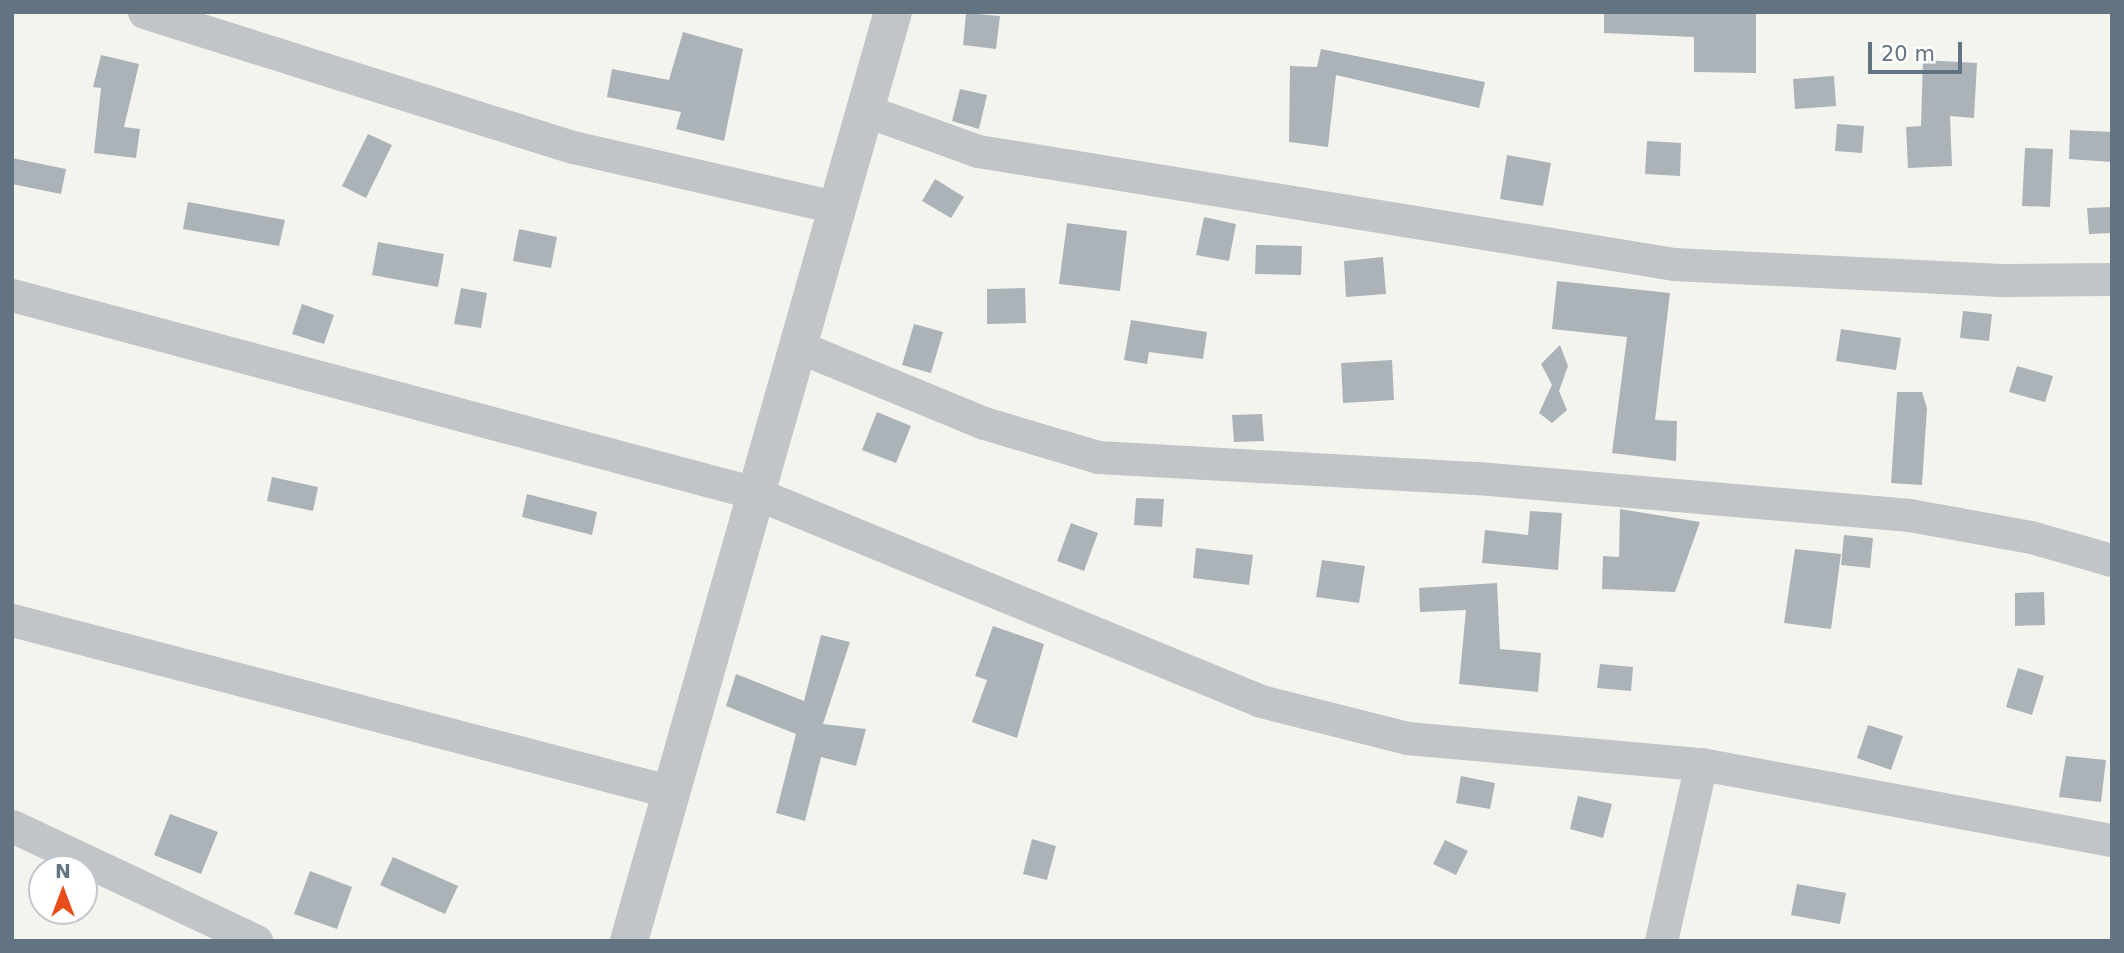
<!DOCTYPE html>
<html>
<head>
<meta charset="utf-8">
<style>
  body { margin:0 }
  #map { position:relative; width:2124px; height:953px; overflow:hidden; background:#f4f4ef; font-family:"DejaVu Sans",sans-serif }
  div>[style] { position:absolute }
  .building>* { inset:0; background:#acb3b8 }
  .minor>* { height:33px; margin:-16.5px; padding:0 16.5px; transform-origin:16.5px; border-radius:16.5px; background:#c1c5c8 }
  .tertiary>* { height:38px; margin:-19px; padding:0 19px; transform-origin:19px; border-radius:19px; background:#c1c5c8 }
  span { translate:-50% -50%; white-space:nowrap; text-align:center; line-height:1.15; -webkit-text-stroke:7px #fff; paint-order:stroke }
  .frame { position:absolute; inset:0; border:14px solid #627382; pointer-events:none }
  .north { position:absolute; left:28px; top:855px; width:70px; height:70px; box-sizing:border-box; background:#fff; border:2px solid #c0c7cd; border-radius:50%; rotate:0deg; font-size:19px; font-weight:700; line-height:28px; text-align:center; color:#627382 }
  .north::after { content:''; display:block; margin:auto; width:24px; height:32px; background:#e94d1b; clip-path:polygon(50% 0,100% 100%,50% 72%,0 100%) }
  .scale { position:absolute; left:1868px; top:42px; width:94px; height:32px; box-sizing:border-box; border:4px solid #627382; border-top:0; padding-left:9px; font-size:21px; line-height:24px; white-space:nowrap; color:#627382; -webkit-text-stroke:5px #fff; paint-order:stroke }
</style>
</head>
<body>
<div id="map">
  <div class="building">
    <i style="clip-path:polygon(1604px 12px,1756px 12px,1756px 73px,1694px 72px,1694px 37px,1604px 33px)"></i>
    <i style="clip-path:polygon(966px 13px,1000px 16px,996px 49px,963px 45px)"></i>
    <i style="clip-path:polygon(683px 32px,743px 49px,724px 141px,676px 129px,681px 112px,607px 97px,612px 69px,669px 80px)"></i>
    <i style="clip-path:polygon(1321px 49px,1485px 82px,1479px 108px,1336px 75px,1328px 147px,1289px 142px,1290px 66px,1317px 67px)"></i>
    <i style="clip-path:polygon(101px 55px,139px 64px,124px 127px,140px 129px,136px 158px,94px 153px,101px 88px,93px 87px)"></i>
    <i style="clip-path:polygon(1923px 60px,1977px 63px,1974px 118px,1950px 116px,1952px 166px,1908px 168px,1906px 127px,1921px 126px)"></i>
    <i style="clip-path:polygon(1834px 76px,1836px 106px,1795px 109px,1793px 79px)"></i>
    <i style="clip-path:polygon(960px 89px,987px 95px,979px 129px,952px 121px)"></i>
    <i style="clip-path:polygon(1837px 124px,1864px 126px,1862px 153px,1835px 151px)"></i>
    <i style="clip-path:polygon(2070px 130px,2112px 132px,2112px 162px,2069px 159px)"></i>
    <i style="clip-path:polygon(368px 134px,392px 145px,366px 198px,342px 186px)"></i>
    <i style="clip-path:polygon(1647px 141px,1681px 143px,1680px 176px,1645px 174px)"></i>
    <i style="clip-path:polygon(2025px 148px,2053px 149px,2050px 207px,2022px 206px)"></i>
    <i style="clip-path:polygon(1507px 155px,1551px 163px,1543px 206px,1500px 199px)"></i>
    <i style="clip-path:polygon(12px 158px,66px 169px,61px 194px,12px 184px)"></i>
    <i style="clip-path:polygon(935px 179px,964px 197px,951px 218px,922px 201px)"></i>
    <i style="clip-path:polygon(188px 202px,285px 220px,279px 246px,183px 229px)"></i>
    <i style="clip-path:polygon(2112px 207px,2112px 233px,2089px 234px,2087px 208px)"></i>
    <i style="clip-path:polygon(1204px 217px,1236px 224px,1229px 261px,1196px 255px)"></i>
    <i style="clip-path:polygon(1067px 223px,1127px 231px,1120px 291px,1059px 284px)"></i>
    <i style="clip-path:polygon(519px 229px,557px 237px,551px 268px,513px 261px)"></i>
    <i style="clip-path:polygon(378px 242px,444px 254px,438px 287px,372px 275px)"></i>
    <i style="clip-path:polygon(1256px 245px,1302px 246px,1301px 275px,1255px 274px)"></i>
    <i style="clip-path:polygon(1383px 257px,1386px 294px,1346px 297px,1344px 261px)"></i>
    <i style="clip-path:polygon(1557px 281px,1670px 293px,1655px 420px,1677px 421px,1676px 461px,1612px 453px,1627px 337px,1552px 329px)"></i>
    <i style="clip-path:polygon(461px 288px,487px 293px,481px 328px,454px 324px)"></i>
    <i style="clip-path:polygon(1025px 288px,1026px 323px,987px 324px,987px 289px)"></i>
    <i style="clip-path:polygon(302px 304px,334px 315px,324px 344px,292px 334px)"></i>
    <i style="clip-path:polygon(1963px 311px,1992px 314px,1989px 341px,1960px 338px)"></i>
    <i style="clip-path:polygon(1131px 320px,1207px 332px,1203px 359px,1149px 352px,1147px 364px,1124px 360px)"></i>
    <i style="clip-path:polygon(914px 324px,943px 332px,931px 373px,902px 365px)"></i>
    <i style="clip-path:polygon(1841px 329px,1901px 338px,1896px 370px,1836px 361px)"></i>
    <i style="clip-path:polygon(1560px 345px,1568px 366px,1559px 391px,1567px 410px,1552px 423px,1539px 413px,1552px 385px,1541px 364px)"></i>
    <i style="clip-path:polygon(1392px 360px,1394px 400px,1343px 403px,1341px 363px)"></i>
    <i style="clip-path:polygon(2017px 366px,2053px 376px,2045px 402px,2009px 392px)"></i>
    <i style="clip-path:polygon(1897px 392px,1922px 392px,1927px 408px,1922px 485px,1891px 483px)"></i>
    <i style="clip-path:polygon(877px 412px,911px 426px,896px 463px,862px 450px)"></i>
    <i style="clip-path:polygon(1262px 414px,1264px 441px,1234px 442px,1232px 415px)"></i>
    <i style="clip-path:polygon(272px 477px,318px 487px,313px 511px,267px 501px)"></i>
    <i style="clip-path:polygon(527px 494px,597px 512px,592px 535px,522px 517px)"></i>
    <i style="clip-path:polygon(1136px 498px,1164px 499px,1162px 527px,1134px 525px)"></i>
    <i style="clip-path:polygon(1620px 509px,1700px 522px,1675px 592px,1602px 589px,1603px 556px,1619px 557px)"></i>
    <i style="clip-path:polygon(1530px 511px,1562px 513px,1558px 570px,1482px 563px,1485px 530px,1528px 535px)"></i>
    <i style="clip-path:polygon(1071px 523px,1098px 533px,1084px 571px,1057px 561px)"></i>
    <i style="clip-path:polygon(1844px 535px,1873px 538px,1870px 568px,1841px 565px)"></i>
    <i style="clip-path:polygon(1196px 548px,1253px 555px,1249px 585px,1193px 578px)"></i>
    <i style="clip-path:polygon(1795px 549px,1841px 554px,1831px 629px,1784px 623px)"></i>
    <i style="clip-path:polygon(1322px 560px,1365px 566px,1359px 603px,1316px 597px)"></i>
    <i style="clip-path:polygon(1497px 583px,1500px 649px,1541px 653px,1538px 692px,1459px 684px,1466px 610px,1420px 612px,1419px 588px)"></i>
    <i style="clip-path:polygon(2044px 592px,2045px 625px,2015px 626px,2015px 593px)"></i>
    <i style="clip-path:polygon(993px 626px,1044px 644px,1017px 738px,972px 722px,987px 680px,975px 676px)"></i>
    <i style="clip-path:polygon(821px 635px,850px 642px,823px 724px,866px 729px,856px 766px,821px 757px,805px 821px,776px 813px,796px 734px,726px 706px,736px 674px,804px 701px)"></i>
    <i style="clip-path:polygon(1600px 664px,1633px 667px,1631px 691px,1597px 688px)"></i>
    <i style="clip-path:polygon(2018px 668px,2044px 676px,2032px 715px,2006px 707px)"></i>
    <i style="clip-path:polygon(1868px 725px,1903px 736px,1891px 770px,1857px 758px)"></i>
    <i style="clip-path:polygon(2066px 756px,2106px 760px,2101px 802px,2059px 797px)"></i>
    <i style="clip-path:polygon(1461px 776px,1495px 783px,1490px 809px,1456px 803px)"></i>
    <i style="clip-path:polygon(1578px 796px,1612px 804px,1603px 838px,1570px 829px)"></i>
    <i style="clip-path:polygon(170px 814px,218px 832px,201px 874px,154px 855px)"></i>
    <i style="clip-path:polygon(1032px 839px,1056px 846px,1047px 880px,1023px 874px)"></i>
    <i style="clip-path:polygon(1445px 840px,1468px 851px,1456px 875px,1433px 864px)"></i>
    <i style="clip-path:polygon(393px 857px,458px 886px,445px 914px,380px 885px)"></i>
    <i style="clip-path:polygon(310px 871px,352px 887px,337px 929px,294px 914px)"></i>
    <i style="clip-path:polygon(1797px 884px,1846px 893px,1840px 924px,1791px 915px)"></i>
  </div>
  <div class="minor">
    <i style="left:144px;top:12px;width:450px;rotate:17.5deg"></i>
    <i style="left:573px;top:147px;width:270px;rotate:12.9deg"></i>
    <i style="left:864px;top:110px;width:121px;rotate:19.8deg"></i>
    <i style="left:978px;top:151px;width:705px;rotate:9.22deg"></i>
    <i style="left:1674px;top:264px;width:332px;rotate:2.8deg"></i>
    <i style="left:2006px;top:280px;width:106px;rotate:-0.5deg"></i>
    <i style="left:12px;top:295px;width:769px;rotate:14.92deg"></i>
    <i style="left:755px;top:493px;width:547px;rotate:22.35deg"></i>
    <i style="left:1261px;top:701px;width:151px;rotate:14.2deg"></i>
    <i style="left:1407px;top:738px;width:295px;rotate:5.1deg"></i>
    <i style="left:1701px;top:764px;width:418px;rotate:10.5deg"></i>
    <i style="left:797px;top:346px;width:202px;rotate:22.4deg"></i>
    <i style="left:984px;top:423px;width:119px;rotate:16.6deg"></i>
    <i style="left:1098px;top:457px;width:381px;rotate:3.2deg"></i>
    <i style="left:1478px;top:478px;width:433px;rotate:4.9deg"></i>
    <i style="left:1909px;top:515px;width:124px;rotate:10.2deg"></i>
    <i style="left:2031px;top:537px;width:84px;rotate:15.9deg"></i>
    <i style="left:12px;top:620px;width:682px;rotate:14.61deg"></i>
    <i style="left:12px;top:826px;width:270px;rotate:25.2deg"></i>
    <i style="left:1661px;top:941px;width:181px;rotate:-77.3deg"></i>
  </div>
  <div class="tertiary">
    <i style="left:629px;top:941px;width:966px;rotate:-74.14deg"></i>
  </div>
  <div class="frame"></div>
  <div class="north">N</div>
  <div class="scale">20 m</div>
</div>
</body>
</html>
